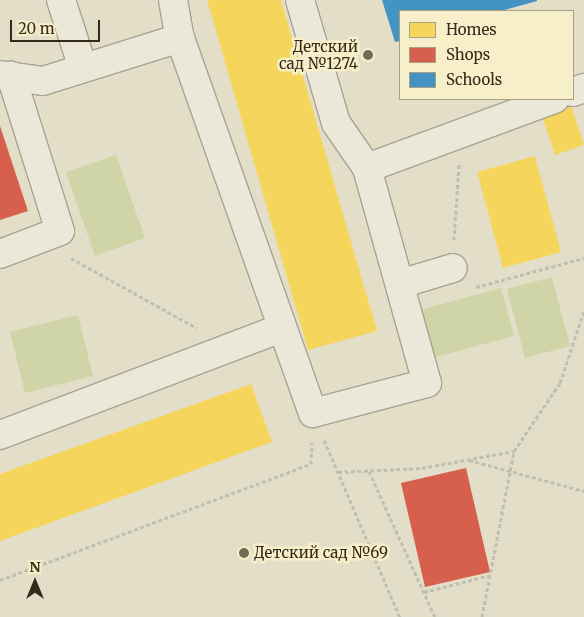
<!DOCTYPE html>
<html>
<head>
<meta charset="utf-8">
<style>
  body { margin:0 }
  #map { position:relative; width:584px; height:617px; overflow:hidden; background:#e3dec7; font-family:Merriweather,serif }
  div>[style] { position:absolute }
  .green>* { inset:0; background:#d0d5a7 }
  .homes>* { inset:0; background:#f6d55c }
  .shops>* { inset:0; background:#d6604d }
  .schools>* { inset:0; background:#4393c3 }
  .path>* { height:3px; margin-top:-1.5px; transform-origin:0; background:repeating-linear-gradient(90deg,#c3bfb0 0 4px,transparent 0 6.5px) }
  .roads { filter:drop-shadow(1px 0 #a8a291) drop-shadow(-1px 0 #a8a291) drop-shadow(0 1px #a8a291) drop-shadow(0 -1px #a8a291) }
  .minor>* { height:28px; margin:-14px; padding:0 14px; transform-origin:14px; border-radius:14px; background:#ebe7d9 }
  .dots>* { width:14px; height:14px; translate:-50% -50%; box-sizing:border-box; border:2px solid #f7efc9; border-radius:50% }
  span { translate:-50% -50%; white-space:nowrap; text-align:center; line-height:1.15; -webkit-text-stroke:5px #f7efc9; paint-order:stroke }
  .poi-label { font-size:15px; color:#352a19 }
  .right { translate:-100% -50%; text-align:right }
  .left { translate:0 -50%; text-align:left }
  .legend { position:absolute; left:399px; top:10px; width:175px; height:90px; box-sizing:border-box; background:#f7efc9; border:1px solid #a9a083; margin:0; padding:6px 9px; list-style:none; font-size:15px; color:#352a19 }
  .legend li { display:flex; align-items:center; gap:10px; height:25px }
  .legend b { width:25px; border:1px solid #a9a083 }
  .north { position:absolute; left:10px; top:557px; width:50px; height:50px; -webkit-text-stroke:4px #f7efc9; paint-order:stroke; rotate:0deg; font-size:14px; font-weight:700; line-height:20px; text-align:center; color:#352a19 }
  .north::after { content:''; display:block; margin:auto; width:18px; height:22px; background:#352a19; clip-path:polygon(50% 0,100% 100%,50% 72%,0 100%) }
  .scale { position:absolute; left:10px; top:20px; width:90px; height:22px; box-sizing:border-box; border:2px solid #352a19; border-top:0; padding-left:6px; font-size:15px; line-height:18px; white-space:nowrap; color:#352a19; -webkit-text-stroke:4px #f7efc9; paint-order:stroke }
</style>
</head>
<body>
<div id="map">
  <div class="green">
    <i style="clip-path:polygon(116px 155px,145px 238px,95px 256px,66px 172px)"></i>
    <i style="clip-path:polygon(552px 277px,570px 346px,525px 358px,507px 289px)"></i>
    <i style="clip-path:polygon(501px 288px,514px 336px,432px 358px,420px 310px)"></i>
    <i style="clip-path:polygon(78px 315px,93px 376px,25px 393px,10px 332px)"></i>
  </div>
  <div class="homes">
    <i style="clip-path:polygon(207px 0,281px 0,377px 331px,308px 350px)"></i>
    <i style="clip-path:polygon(569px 99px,584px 145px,555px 155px,542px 116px)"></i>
    <i style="clip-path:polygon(535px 156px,561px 252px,503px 268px,477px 172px)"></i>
    <i style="clip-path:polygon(251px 384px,272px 442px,0 541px,0 474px)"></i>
  </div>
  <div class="shops">
    <i style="clip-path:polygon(0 126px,28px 211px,0 220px)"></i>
    <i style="clip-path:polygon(466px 468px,490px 572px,425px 587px,401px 483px)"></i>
  </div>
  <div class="schools">
    <i style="clip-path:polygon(382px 0,537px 0,537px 1px,501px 11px,400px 11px,400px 41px,395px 42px)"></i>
  </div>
  <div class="path">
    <i style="left:454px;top:240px;width:76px;rotate:-86.2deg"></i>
    <i style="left:71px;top:258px;width:144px;rotate:29.1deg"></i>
    <i style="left:476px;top:287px;width:112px;rotate:-15deg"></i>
    <i style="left:324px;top:440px;width:193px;rotate:66.8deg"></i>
    <i style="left:469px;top:460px;width:119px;rotate:15.1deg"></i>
    <i style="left:369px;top:471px;width:160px;rotate:65.7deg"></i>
    <i style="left:338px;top:472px;width:84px;rotate:-2.7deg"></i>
    <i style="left:422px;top:468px;width:94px;rotate:-10.5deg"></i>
    <i style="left:514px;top:451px;width:82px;rotate:-55.9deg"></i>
    <i style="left:560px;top:383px;width:76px;rotate:-71.6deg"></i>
    <i style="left:0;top:580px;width:332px;rotate:-20.5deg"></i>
    <i style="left:311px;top:464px;width:22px;rotate:-87deg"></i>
    <i style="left:424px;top:592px;width:68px;rotate:-14.4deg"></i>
    <i style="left:482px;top:617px;width:169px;rotate:-79.1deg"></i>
  </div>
  <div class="roads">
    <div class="minor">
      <i style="left:61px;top:0;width:71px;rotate:72.1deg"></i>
      <i style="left:173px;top:0;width:39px;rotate:80deg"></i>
      <i style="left:300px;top:0;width:128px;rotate:73.7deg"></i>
      <i style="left:336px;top:123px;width:55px;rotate:55.4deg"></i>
      <i style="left:0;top:75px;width:43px;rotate:7.9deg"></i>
      <i style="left:43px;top:81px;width:144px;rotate:-17.4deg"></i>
      <i style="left:180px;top:38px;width:398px;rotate:70.5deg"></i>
      <i style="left:313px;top:413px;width:118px;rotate:-14.7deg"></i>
      <i style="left:427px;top:383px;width:223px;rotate:-105.6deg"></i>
      <i style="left:367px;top:168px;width:200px;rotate:-20.2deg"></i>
      <i style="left:573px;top:92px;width:12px;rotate:-20deg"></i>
      <i style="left:0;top:254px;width:64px;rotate:-21deg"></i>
      <i style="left:60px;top:231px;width:163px;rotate:-107.5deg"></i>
      <i style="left:400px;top:284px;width:55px;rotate:-16.8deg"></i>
      <i style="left:0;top:435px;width:302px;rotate:-20.8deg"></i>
    </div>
  </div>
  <div class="dots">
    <i style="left:368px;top:55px;background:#726956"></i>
    <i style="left:244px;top:553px;background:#726956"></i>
  </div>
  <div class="poi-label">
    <span class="right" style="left:358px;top:55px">Детский<br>сад №1274</span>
    <span class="left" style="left:254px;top:553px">Детский сад №69</span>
  </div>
  <ul class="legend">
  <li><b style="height:14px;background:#f6d55c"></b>Homes</li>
  <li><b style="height:14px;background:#d6604d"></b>Shops</li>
  <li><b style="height:14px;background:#4393c3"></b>Schools</li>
  </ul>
  <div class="north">N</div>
  <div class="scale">20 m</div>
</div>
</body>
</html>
